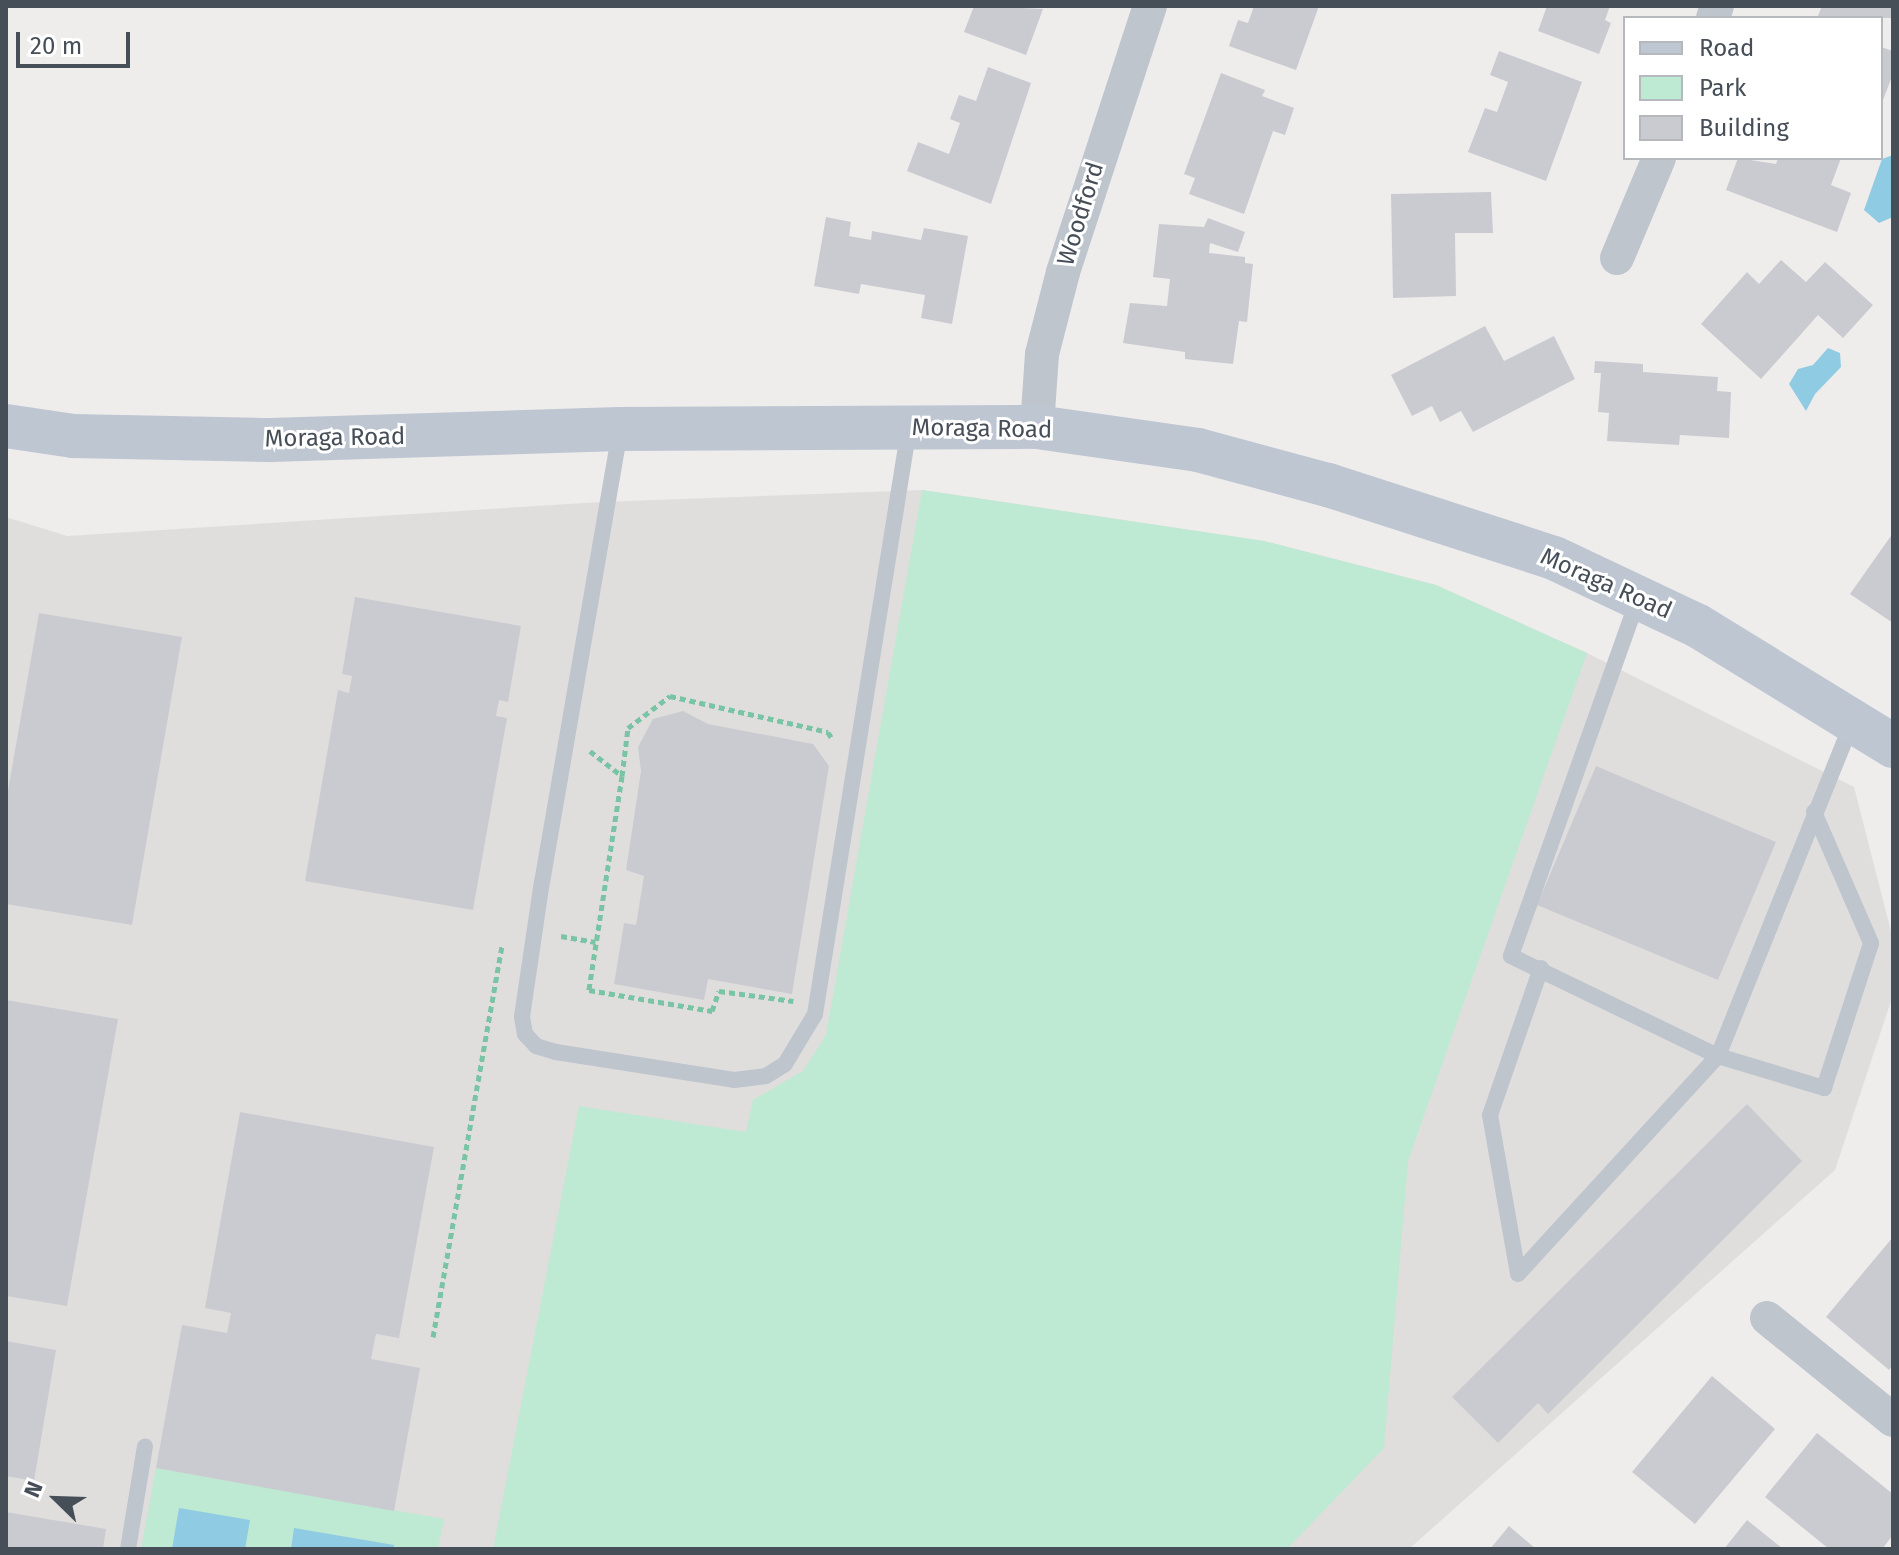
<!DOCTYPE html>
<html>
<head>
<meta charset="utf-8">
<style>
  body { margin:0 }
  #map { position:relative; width:1899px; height:1555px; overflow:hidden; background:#efecec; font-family:"Fira Sans",sans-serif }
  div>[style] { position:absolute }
  .education>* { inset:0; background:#e0dedd }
  .green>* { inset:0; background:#bee9d2 }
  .water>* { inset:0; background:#8fcbe2 }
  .building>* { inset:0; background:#cacbd1 }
  .path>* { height:5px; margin-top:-2.5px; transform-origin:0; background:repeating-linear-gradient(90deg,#79c4a5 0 6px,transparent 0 10px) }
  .service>* { height:16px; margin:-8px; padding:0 8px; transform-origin:8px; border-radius:8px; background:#bec5cd }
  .minor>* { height:34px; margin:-17px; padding:0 17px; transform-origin:17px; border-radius:17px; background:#bec5cd }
  .secondary>* { height:44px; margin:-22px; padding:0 22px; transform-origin:22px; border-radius:22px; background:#bec6d2 }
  span { translate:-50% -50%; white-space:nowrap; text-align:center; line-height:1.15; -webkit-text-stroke:6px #fff; paint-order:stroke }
  .street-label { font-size:24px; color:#464e58 }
  .frame { position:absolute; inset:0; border:8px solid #464e58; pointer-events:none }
  .legend { position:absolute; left:1623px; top:16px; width:260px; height:144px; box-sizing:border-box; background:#fff; border:2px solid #b5b8bc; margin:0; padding:10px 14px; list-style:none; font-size:24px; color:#464e58 }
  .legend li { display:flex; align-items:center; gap:16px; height:40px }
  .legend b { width:40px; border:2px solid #b5b8bc }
  .north { position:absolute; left:16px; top:1459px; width:80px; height:80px; -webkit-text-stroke:6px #fff; paint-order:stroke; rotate:293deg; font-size:22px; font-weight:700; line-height:32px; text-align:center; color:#464e58 }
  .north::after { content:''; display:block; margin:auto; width:28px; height:36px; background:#464e58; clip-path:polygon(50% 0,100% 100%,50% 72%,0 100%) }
  .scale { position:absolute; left:16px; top:32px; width:114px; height:36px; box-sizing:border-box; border:4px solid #464e58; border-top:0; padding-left:10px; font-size:24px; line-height:28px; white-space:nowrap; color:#464e58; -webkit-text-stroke:6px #fff; paint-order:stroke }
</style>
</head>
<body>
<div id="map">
  <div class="education">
    <i style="clip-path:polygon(922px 490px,1264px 541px,1436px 585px,1587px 653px,1854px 787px,1893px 939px,1893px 995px,1835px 1170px,1409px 1549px,6px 1549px,6px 517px,67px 536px,600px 502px)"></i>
  </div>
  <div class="green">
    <i style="clip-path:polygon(922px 490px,1264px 541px,1436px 585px,1587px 653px,1408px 1161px,1384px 1448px,1287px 1549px,493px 1549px,579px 1106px,746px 1132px,753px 1100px,803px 1071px,826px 1035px)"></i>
    <i style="clip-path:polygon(156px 1468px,444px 1519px,438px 1549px,141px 1549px)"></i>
  </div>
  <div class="water">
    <i style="clip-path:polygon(1893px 155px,1893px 217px,1879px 223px,1864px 210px,1882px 159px)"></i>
    <i style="clip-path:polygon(1828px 348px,1840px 353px,1841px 367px,1815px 394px,1806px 411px,1789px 384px,1798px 369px,1813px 365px)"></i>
    <i style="clip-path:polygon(179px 1508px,250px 1520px,245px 1549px,172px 1549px)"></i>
    <i style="clip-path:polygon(294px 1528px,394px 1545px,393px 1549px,291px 1549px)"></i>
  </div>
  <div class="building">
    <i style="clip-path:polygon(974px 6px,1043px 9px,1026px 55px,964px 32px)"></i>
    <i style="clip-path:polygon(1254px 6px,1319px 6px,1296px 70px,1229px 46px,1238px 20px,1248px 23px)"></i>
    <i style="clip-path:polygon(1547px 6px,1610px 6px,1605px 20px,1611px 23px,1599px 54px,1538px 31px)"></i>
    <i style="clip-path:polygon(1822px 6px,1893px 6px,1893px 18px,1817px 18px)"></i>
    <i style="clip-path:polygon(1881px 47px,1893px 51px,1893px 74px,1881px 105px)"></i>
    <i style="clip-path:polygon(1499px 51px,1582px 82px,1546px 181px,1468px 152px,1485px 108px,1497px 112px,1508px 82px,1490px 75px)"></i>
    <i style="clip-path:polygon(988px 67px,1031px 83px,991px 204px,907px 171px,918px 142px,949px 154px,960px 123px,950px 119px,959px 95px,976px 101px)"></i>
    <i style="clip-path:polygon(1221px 73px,1265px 90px,1262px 96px,1294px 108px,1285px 135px,1273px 131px,1244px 214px,1189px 194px,1195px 178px,1184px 174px)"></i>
    <i style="clip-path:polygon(1738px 158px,1776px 164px,1778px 158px,1841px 158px,1831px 185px,1851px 193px,1837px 232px,1726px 190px)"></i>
    <i style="clip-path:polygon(1491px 192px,1493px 233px,1455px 233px,1456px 296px,1393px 298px,1391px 194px)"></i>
    <i style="clip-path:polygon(826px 217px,851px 222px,849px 236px,871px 240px,872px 231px,921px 240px,924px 228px,968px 236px,952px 324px,921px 318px,925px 295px,861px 284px,859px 294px,814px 286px)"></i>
    <i style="clip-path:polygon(1208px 218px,1245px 232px,1238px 252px,1210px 243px,1209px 253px,1245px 257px,1245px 263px,1253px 264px,1247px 322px,1239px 321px,1233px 364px,1185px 359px,1185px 352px,1123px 343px,1130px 303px,1167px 306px,1170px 279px,1153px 277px,1159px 224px,1204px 227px)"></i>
    <i style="clip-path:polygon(1781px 260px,1806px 282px,1825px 262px,1873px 305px,1843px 338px,1818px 315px,1761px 379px,1701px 324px,1747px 272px,1759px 284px)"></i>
    <i style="clip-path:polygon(1485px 326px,1504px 361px,1554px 336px,1575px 379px,1473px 432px,1461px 411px,1440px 422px,1432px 406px,1412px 416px,1391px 375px)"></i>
    <i style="clip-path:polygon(1595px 361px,1643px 364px,1643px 372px,1718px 377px,1717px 391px,1731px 392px,1729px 438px,1680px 435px,1679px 445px,1607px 441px,1609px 413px,1598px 412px,1601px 373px,1594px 373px)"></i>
    <i style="clip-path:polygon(1893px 533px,1893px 623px,1850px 594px)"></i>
    <i style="clip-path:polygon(355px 597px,521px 626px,508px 702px,499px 700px,496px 716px,507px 718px,473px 910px,305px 881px,338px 690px,349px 693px,352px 676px,342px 674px)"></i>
    <i style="clip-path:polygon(39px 613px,182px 637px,132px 925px,6px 904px,6px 802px)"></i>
    <i style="clip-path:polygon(683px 711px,708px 724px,813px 744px,829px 766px,792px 994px,708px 979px,704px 1000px,614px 984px,624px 923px,636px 925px,644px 876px,626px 870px,641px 771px,638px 747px,653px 719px)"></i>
    <i style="clip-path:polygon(1596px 766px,1776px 842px,1718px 980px,1537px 905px)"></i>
    <i style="clip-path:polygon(6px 1000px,118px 1019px,67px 1306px,6px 1296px)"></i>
    <i style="clip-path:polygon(1747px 1104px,1802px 1161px,1548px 1414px,1538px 1403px,1498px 1443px,1452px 1397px)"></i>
    <i style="clip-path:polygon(240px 1112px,434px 1147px,399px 1338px,376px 1334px,371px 1359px,420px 1368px,394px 1511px,156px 1468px,182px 1325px,227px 1333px,231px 1313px,205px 1308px)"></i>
    <i style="clip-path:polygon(1893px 1237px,1893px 1365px,1889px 1370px,1826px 1317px)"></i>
    <i style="clip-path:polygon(6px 1341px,56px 1350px,34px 1481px,6px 1476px)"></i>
    <i style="clip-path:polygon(1712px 1376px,1775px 1429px,1695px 1524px,1632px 1472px)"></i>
    <i style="clip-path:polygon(1817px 1433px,1893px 1494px,1893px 1535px,1882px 1549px,1829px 1549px,1765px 1497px)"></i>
    <i style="clip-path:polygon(6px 1512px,106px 1529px,103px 1549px,6px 1549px)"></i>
    <i style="clip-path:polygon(1747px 1520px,1783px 1549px,1724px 1549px)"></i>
    <i style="clip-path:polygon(1509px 1526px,1536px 1549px,1490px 1549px)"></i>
  </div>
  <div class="path">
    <i style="left:590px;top:751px;width:41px;rotate:38deg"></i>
    <i style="left:622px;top:776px;width:217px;rotate:98.8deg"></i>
    <i style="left:589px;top:990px;width:125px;rotate:9.7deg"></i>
    <i style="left:712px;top:1011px;width:21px;rotate:-71deg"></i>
    <i style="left:719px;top:991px;width:75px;rotate:7.7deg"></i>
    <i style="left:622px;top:776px;width:48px;rotate:-82.9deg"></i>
    <i style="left:628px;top:728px;width:53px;rotate:-37.3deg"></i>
    <i style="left:670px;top:696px;width:162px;rotate:12.8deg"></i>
    <i style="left:828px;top:732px;width:6px;rotate:59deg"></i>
    <i style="left:561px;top:936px;width:35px;rotate:10deg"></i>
    <i style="left:433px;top:1337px;width:399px;rotate:-80deg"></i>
  </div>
  <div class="service">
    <i style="left:620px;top:431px;width:457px;rotate:99.8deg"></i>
    <i style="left:542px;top:881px;width:137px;rotate:98.4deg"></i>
    <i style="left:522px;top:1017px;width:17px;rotate:80deg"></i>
    <i style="left:525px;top:1034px;width:16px;rotate:47deg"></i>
    <i style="left:536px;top:1046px;width:21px;rotate:17deg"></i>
    <i style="left:556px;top:1052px;width:180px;rotate:8.9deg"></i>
    <i style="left:734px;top:1080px;width:32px;rotate:-7deg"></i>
    <i style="left:766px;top:1076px;width:22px;rotate:-32deg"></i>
    <i style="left:785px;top:1064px;width:58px;rotate:-59deg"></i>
    <i style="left:815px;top:1014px;width:593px;rotate:-80.89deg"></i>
    <i style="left:1638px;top:599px;width:379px;rotate:109.6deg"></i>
    <i style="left:1511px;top:956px;width:230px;rotate:25.8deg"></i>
    <i style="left:1718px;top:1056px;width:359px;rotate:-68.1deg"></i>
    <i style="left:1541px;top:968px;width:156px;rotate:109.1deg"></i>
    <i style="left:1490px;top:1115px;width:161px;rotate:80deg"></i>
    <i style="left:1518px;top:1274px;width:296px;rotate:-47.5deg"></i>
    <i style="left:1718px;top:1056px;width:111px;rotate:16.8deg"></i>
    <i style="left:1824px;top:1088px;width:152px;rotate:-72deg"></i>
    <i style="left:1871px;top:943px;width:143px;rotate:-113.5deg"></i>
    <i style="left:128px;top:1549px;width:104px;rotate:-80.6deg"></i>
  </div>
  <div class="minor">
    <i style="left:1713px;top:18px;width:13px;rotate:-72deg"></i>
    <i style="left:1617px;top:258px;width:108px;rotate:-67.2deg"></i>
    <i style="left:1037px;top:427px;width:73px;rotate:-86.1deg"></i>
    <i style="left:1042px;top:354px;width:85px;rotate:-75.6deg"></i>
    <i style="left:1063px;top:272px;width:280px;rotate:-71.9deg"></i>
    <i style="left:1767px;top:1318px;width:162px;rotate:39deg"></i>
  </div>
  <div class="secondary">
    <i style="left:6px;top:426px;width:68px;rotate:8.5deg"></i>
    <i style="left:73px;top:436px;width:197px;rotate:1.2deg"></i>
    <i style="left:270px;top:440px;width:350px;rotate:-1.8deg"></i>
    <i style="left:620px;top:429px;width:417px;rotate:-0.3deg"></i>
    <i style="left:1037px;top:427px;width:163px;rotate:8.1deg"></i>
    <i style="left:1198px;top:450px;width:135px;rotate:15.1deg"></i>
    <i style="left:1328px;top:485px;width:237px;rotate:17.9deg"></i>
    <i style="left:1554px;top:558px;width:159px;rotate:25.3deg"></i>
    <i style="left:1698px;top:626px;width:229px;rotate:31.6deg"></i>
  </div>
  <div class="street-label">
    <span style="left:1081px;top:214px;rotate:-73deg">Woodford</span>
    <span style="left:982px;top:429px;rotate:1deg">Moraga Road</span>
    <span style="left:335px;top:438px;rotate:-1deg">Moraga Road</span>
    <span style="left:1606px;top:584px;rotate:24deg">Moraga Road</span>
  </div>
  <div class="frame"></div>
  <ul class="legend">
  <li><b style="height:10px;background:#bec6d2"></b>Road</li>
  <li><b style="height:22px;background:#bee9d2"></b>Park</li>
  <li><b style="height:22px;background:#cacbd1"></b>Building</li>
  </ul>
  <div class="north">N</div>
  <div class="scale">20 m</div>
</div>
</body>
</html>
